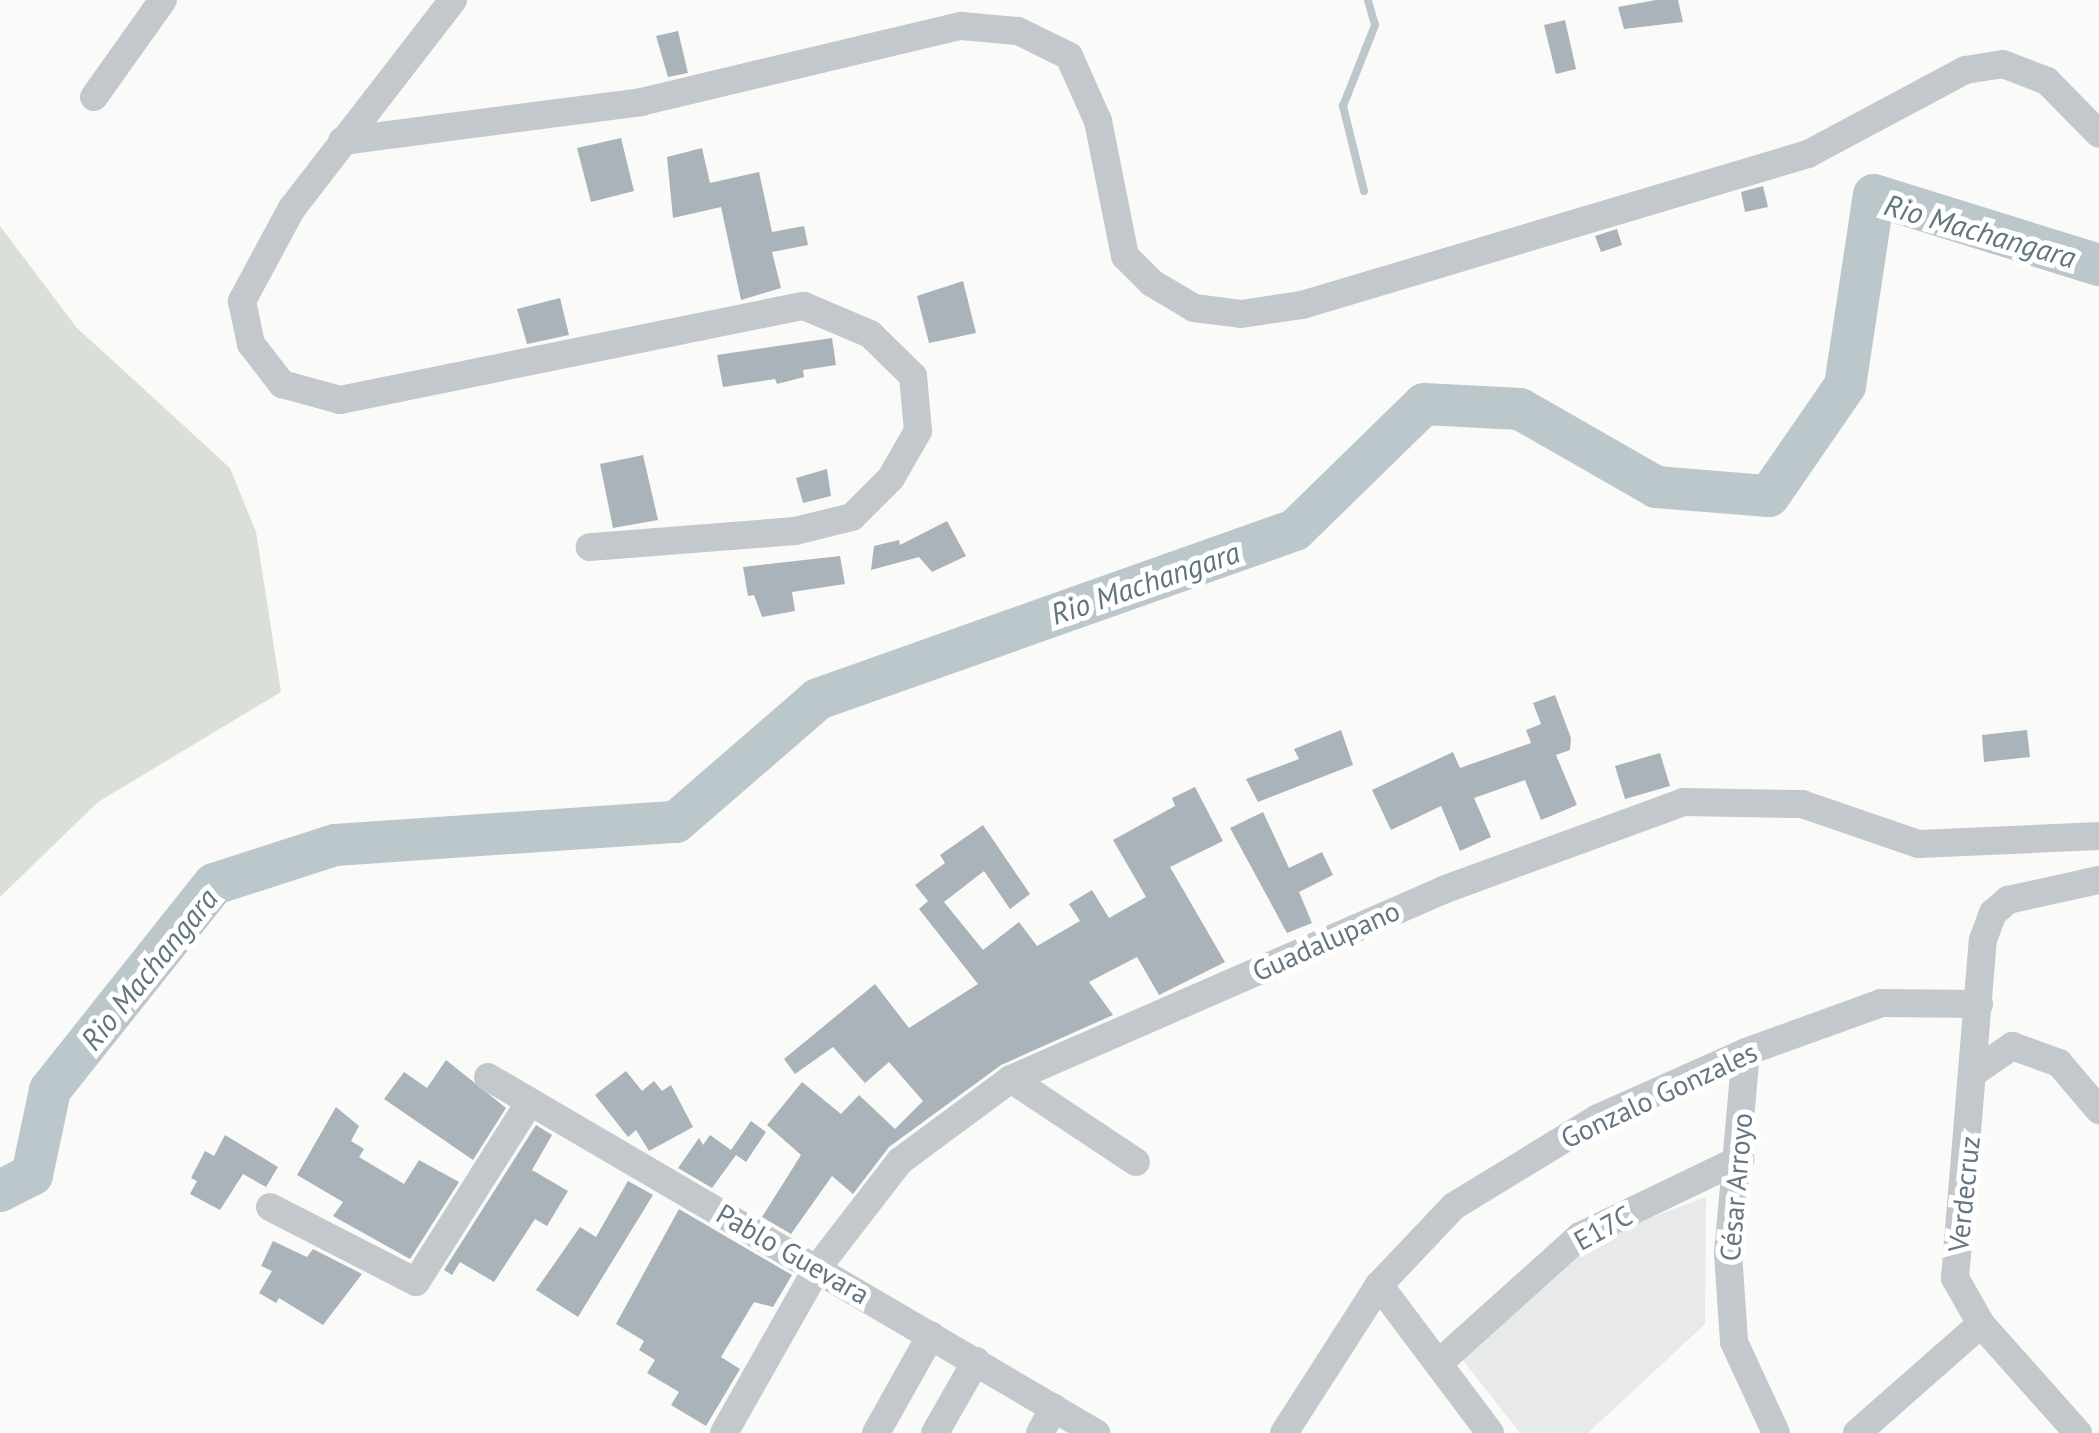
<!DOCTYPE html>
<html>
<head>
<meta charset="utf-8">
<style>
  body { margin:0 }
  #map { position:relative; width:2099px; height:1433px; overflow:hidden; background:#fafaf8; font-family:"PT Sans",sans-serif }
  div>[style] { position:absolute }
  .built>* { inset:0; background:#e8e9e9 }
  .green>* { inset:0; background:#dadfd7 }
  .stream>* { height:8px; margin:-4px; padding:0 4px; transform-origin:4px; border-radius:4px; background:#bbc7cb }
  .river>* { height:42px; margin:-21px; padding:0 21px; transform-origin:21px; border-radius:21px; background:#bbc7cb }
  .building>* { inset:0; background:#aab3b9 }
  .street>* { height:28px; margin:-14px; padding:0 14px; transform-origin:14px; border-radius:14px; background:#c3c8cc }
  span { translate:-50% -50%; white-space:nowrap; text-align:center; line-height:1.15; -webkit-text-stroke:10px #fff; paint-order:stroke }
  .street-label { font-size:28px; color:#657683 }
  .water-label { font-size:30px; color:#60757c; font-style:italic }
</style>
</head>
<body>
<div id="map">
  <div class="built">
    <i style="clip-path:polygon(1706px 1197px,1705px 1324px,1588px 1433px,1520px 1433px,1462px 1359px,1585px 1242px)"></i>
  </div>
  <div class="green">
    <i style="clip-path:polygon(0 226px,76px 327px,230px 468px,256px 532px,281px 692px,98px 802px,0 897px)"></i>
  </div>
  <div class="stream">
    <i style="left:1364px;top:191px;width:88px;rotate:-103.9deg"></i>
    <i style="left:1343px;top:106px;width:87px;rotate:-68.4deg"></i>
    <i style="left:1375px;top:25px;width:26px;rotate:-106deg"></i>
  </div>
  <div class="river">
    <i style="left:0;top:1191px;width:36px;rotate:-27deg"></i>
    <i style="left:32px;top:1175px;width:87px;rotate:-78deg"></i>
    <i style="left:50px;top:1090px;width:263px;rotate:-51.5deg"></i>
    <i style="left:214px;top:884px;width:127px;rotate:-17.9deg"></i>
    <i style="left:335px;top:845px;width:342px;rotate:-3.9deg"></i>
    <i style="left:676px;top:822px;width:188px;rotate:-40.9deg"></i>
    <i style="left:818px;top:699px;width:506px;rotate:-19.51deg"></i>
    <i style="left:1295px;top:530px;width:180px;rotate:-44.3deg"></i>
    <i style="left:1424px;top:404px;width:96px;rotate:3deg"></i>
    <i style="left:1520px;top:409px;width:157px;rotate:29.8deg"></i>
    <i style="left:1656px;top:487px;width:113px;rotate:4.6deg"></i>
    <i style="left:1769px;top:496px;width:134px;rotate:-55.4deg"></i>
    <i style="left:1845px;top:386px;width:193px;rotate:-81.4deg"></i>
    <i style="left:1874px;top:195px;width:236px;rotate:17.3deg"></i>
  </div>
  <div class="building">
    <i style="clip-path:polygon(1656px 0,1678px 0,1683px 22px,1624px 29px,1618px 7px)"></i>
    <i style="clip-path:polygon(1565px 20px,1576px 69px,1556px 74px,1544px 25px)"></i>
    <i style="clip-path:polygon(678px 31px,688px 73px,668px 77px,656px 36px)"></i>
    <i style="clip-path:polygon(621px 138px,634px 191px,591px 202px,577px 148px)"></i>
    <i style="clip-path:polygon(702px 148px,710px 183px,759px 172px,772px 232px,804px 226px,808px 245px,772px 252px,781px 288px,741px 300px,721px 207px,673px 218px,667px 157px)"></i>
    <i style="clip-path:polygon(1763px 186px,1768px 207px,1745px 212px,1741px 192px)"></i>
    <i style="clip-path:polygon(1617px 229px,1622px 245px,1601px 252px,1595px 236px)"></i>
    <i style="clip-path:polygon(963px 281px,976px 333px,929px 343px,917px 296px)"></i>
    <i style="clip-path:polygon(560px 298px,569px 335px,527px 344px,517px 309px)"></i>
    <i style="clip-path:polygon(832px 338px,836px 365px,803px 370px,804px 377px,777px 384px,775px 379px,723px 387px,717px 355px)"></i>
    <i style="clip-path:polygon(643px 455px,658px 520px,613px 528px,600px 464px)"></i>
    <i style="clip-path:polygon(827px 469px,831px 496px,803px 503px,796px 478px)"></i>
    <i style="clip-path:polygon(947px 521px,966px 556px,932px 572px,919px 557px,871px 570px,874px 546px,899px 540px,900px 545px)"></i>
    <i style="clip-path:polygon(840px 556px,845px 584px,792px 592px,795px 611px,762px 617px,754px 595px,748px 596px,743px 567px)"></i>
    <i style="clip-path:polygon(1555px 695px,1571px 738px,1570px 750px,1556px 755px,1577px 805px,1541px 820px,1525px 780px,1474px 798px,1491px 837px,1460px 851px,1441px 806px,1391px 830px,1372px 790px,1453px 752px,1460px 768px,1531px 743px,1526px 730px,1541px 724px,1533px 703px)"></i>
    <i style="clip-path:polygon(1341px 730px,1353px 765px,1258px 802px,1246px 779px,1299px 759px,1294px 749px)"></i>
    <i style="clip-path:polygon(2027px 730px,2030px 757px,1984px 762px,1982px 735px)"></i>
    <i style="clip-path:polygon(1660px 753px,1670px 786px,1625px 799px,1615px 766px)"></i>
    <i style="clip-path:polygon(1195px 787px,1223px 841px,1170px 867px,1225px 962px,1159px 995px,1137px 957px,1089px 982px,1113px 1015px,1001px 1065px,889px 1147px,853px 1194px,832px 1176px,791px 1234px,762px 1217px,801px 1155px,767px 1125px,802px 1082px,841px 1114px,859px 1095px,895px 1129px,923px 1101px,889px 1062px,865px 1083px,833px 1047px,795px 1074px,784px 1059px,875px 984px,909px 1028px,978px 984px,919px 909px,928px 901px,915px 885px,945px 863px,940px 855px,983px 825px,1030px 894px,1010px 909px,984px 871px,944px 902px,983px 950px,1019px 922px,1037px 946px,1080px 921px,1069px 904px,1092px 890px,1109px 918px,1146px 897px,1113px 840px,1175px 806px,1172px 798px)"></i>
    <i style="clip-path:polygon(1263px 812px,1289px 868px,1322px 852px,1333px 875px,1299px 892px,1312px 923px,1287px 933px,1230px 828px)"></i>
    <i style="clip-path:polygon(446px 1060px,506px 1108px,473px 1160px,384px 1099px,404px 1072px,427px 1088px)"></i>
    <i style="clip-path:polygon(626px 1071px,642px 1091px,654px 1081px,662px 1091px,671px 1085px,693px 1127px,649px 1151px,636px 1130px,628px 1137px,595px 1095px)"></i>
    <i style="clip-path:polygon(336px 1107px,359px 1126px,351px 1141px,364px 1149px,359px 1157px,404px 1184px,419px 1160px,459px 1182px,410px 1259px,333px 1216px,343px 1202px,297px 1175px)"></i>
    <i style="clip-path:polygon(751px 1121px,766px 1132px,746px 1162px,736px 1155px,712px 1188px,678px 1168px,699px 1138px,703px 1145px,710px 1135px,731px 1150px)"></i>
    <i style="clip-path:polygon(536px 1125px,552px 1135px,532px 1170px,568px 1191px,547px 1226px,535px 1219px,494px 1282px,460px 1262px,452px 1275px,444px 1270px)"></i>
    <i style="clip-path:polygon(225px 1135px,278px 1167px,266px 1187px,243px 1174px,220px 1210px,190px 1194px,197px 1181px,191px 1178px,205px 1151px,214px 1156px)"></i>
    <i style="clip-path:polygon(628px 1181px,653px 1195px,578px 1317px,536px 1290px,580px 1227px,596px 1237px)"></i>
    <i style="clip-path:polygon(679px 1209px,792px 1275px,773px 1307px,754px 1302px,721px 1357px,740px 1369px,706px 1426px,671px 1405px,679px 1392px,647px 1373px,655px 1360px,639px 1350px,644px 1341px,616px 1324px)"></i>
    <i style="clip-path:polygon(273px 1241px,307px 1257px,313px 1249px,362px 1274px,323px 1325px,279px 1298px,276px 1303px,259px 1293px,272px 1271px,261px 1266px)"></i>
  </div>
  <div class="street">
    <i style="left:453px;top:0;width:263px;rotate:127.7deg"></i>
    <i style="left:292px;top:208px;width:106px;rotate:118.3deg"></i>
    <i style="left:242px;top:301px;width:44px;rotate:78.2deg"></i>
    <i style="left:251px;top:344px;width:51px;rotate:52.2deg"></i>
    <i style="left:282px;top:384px;width:60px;rotate:15.4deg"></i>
    <i style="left:340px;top:400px;width:473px;rotate:-11.5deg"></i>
    <i style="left:804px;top:306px;width:72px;rotate:23deg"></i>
    <i style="left:870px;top:334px;width:60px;rotate:44.3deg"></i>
    <i style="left:913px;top:376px;width:55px;rotate:84.8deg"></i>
    <i style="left:918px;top:431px;width:54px;rotate:119.9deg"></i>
    <i style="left:891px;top:478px;width:55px;rotate:135deg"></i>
    <i style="left:852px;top:517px;width:59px;rotate:166.2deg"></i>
    <i style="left:795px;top:531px;width:206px;rotate:175.5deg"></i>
    <i style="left:94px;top:97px;width:119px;rotate:-54.6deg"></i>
    <i style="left:342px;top:141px;width:302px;rotate:-7.4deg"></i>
    <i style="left:641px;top:102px;width:329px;rotate:-13.4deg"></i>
    <i style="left:961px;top:26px;width:57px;rotate:5deg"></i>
    <i style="left:1018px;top:31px;width:57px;rotate:26.1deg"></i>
    <i style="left:1069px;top:56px;width:71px;rotate:66deg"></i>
    <i style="left:1098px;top:121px;width:138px;rotate:78.7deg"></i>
    <i style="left:1125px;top:256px;width:38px;rotate:45deg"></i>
    <i style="left:1152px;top:283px;width:49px;rotate:30.8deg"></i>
    <i style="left:1194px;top:308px;width:47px;rotate:7.3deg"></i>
    <i style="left:1241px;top:314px;width:62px;rotate:-8.4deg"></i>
    <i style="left:1302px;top:305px;width:528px;rotate:-16.62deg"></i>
    <i style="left:1808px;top:154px;width:178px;rotate:-28.1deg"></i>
    <i style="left:1965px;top:70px;width:38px;rotate:-9deg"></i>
    <i style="left:2003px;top:64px;width:47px;rotate:21.1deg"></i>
    <i style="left:2047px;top:81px;width:74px;rotate:45.5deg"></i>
    <i style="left:1746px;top:1052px;width:202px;rotate:95.1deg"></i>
    <i style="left:1728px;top:1253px;width:89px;rotate:86.1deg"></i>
    <i style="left:1734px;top:1342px;width:100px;rotate:65.2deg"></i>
    <i style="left:1976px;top:1071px;width:44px;rotate:-34.8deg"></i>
    <i style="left:2012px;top:1046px;width:50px;rotate:19.9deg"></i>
    <i style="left:2059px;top:1063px;width:62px;rotate:49.6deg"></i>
    <i style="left:488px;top:1077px;width:705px;rotate:30.35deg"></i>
    <i style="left:1011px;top:1079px;width:150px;rotate:33.6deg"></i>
    <i style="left:270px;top:1207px;width:164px;rotate:27.2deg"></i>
    <i style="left:416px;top:1282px;width:213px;rotate:-57.7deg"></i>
    <i style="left:1379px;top:1285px;width:185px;rotate:53.1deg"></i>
    <i style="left:1439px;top:1363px;width:190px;rotate:-42deg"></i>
    <i style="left:1580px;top:1236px;width:178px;rotate:-25.7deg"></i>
    <i style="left:724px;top:1433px;width:191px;rotate:-60.5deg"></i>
    <i style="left:818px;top:1267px;width:134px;rotate:-52.3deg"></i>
    <i style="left:900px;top:1161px;width:138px;rotate:-36.5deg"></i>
    <i style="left:1011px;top:1079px;width:472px;rotate:-23.6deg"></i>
    <i style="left:1443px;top:890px;width:256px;rotate:-20.1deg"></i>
    <i style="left:1683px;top:802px;width:119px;rotate:1deg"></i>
    <i style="left:1802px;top:804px;width:123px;rotate:19deg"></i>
    <i style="left:1918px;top:844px;width:181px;rotate:-2.5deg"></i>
    <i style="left:876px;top:1433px;width:112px;rotate:-60.7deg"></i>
    <i style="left:935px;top:1433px;width:83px;rotate:-60.3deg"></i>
    <i style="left:1040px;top:1433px;width:29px;rotate:-61deg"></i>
    <i style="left:1284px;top:1433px;width:176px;rotate:-57.3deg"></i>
    <i style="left:1379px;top:1285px;width:109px;rotate:-46.5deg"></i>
    <i style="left:1454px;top:1206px;width:169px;rotate:-31.4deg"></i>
    <i style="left:1598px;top:1118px;width:162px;rotate:-24deg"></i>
    <i style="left:1746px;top:1052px;width:144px;rotate:-19.9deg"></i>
    <i style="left:1881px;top:1003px;width:98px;rotate:0.6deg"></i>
    <i style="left:1857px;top:1433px;width:165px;rotate:-41.3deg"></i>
    <i style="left:2078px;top:1433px;width:146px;rotate:-131.7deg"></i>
    <i style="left:1981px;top:1324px;width:53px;rotate:-119.5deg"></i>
    <i style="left:1955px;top:1278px;width:339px;rotate:-85.3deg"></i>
    <i style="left:1983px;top:940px;width:29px;rotate:-70deg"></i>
    <i style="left:1993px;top:913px;width:20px;rotate:-41deg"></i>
    <i style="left:2008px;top:900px;width:93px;rotate:-12.4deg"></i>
  </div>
  <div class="street-label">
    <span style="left:1326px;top:941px;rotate:-24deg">Guadalupano</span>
    <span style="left:1659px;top:1095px;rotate:-25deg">Gonzalo Gonzales</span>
    <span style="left:1736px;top:1187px;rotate:-85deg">César Arroyo</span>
    <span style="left:1964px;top:1194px;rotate:-84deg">Verdecruz</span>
    <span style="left:1603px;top:1228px;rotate:-29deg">E17C</span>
    <span style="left:793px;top:1254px;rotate:30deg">Pablo Guevara</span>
  </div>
  <div class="water-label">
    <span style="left:1980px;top:231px;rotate:16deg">Rio Machangara</span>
    <span style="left:1145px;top:583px;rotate:-19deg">Rio Machangara</span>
    <span style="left:149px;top:969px;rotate:-51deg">Rio Machangara</span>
  </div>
</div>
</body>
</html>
